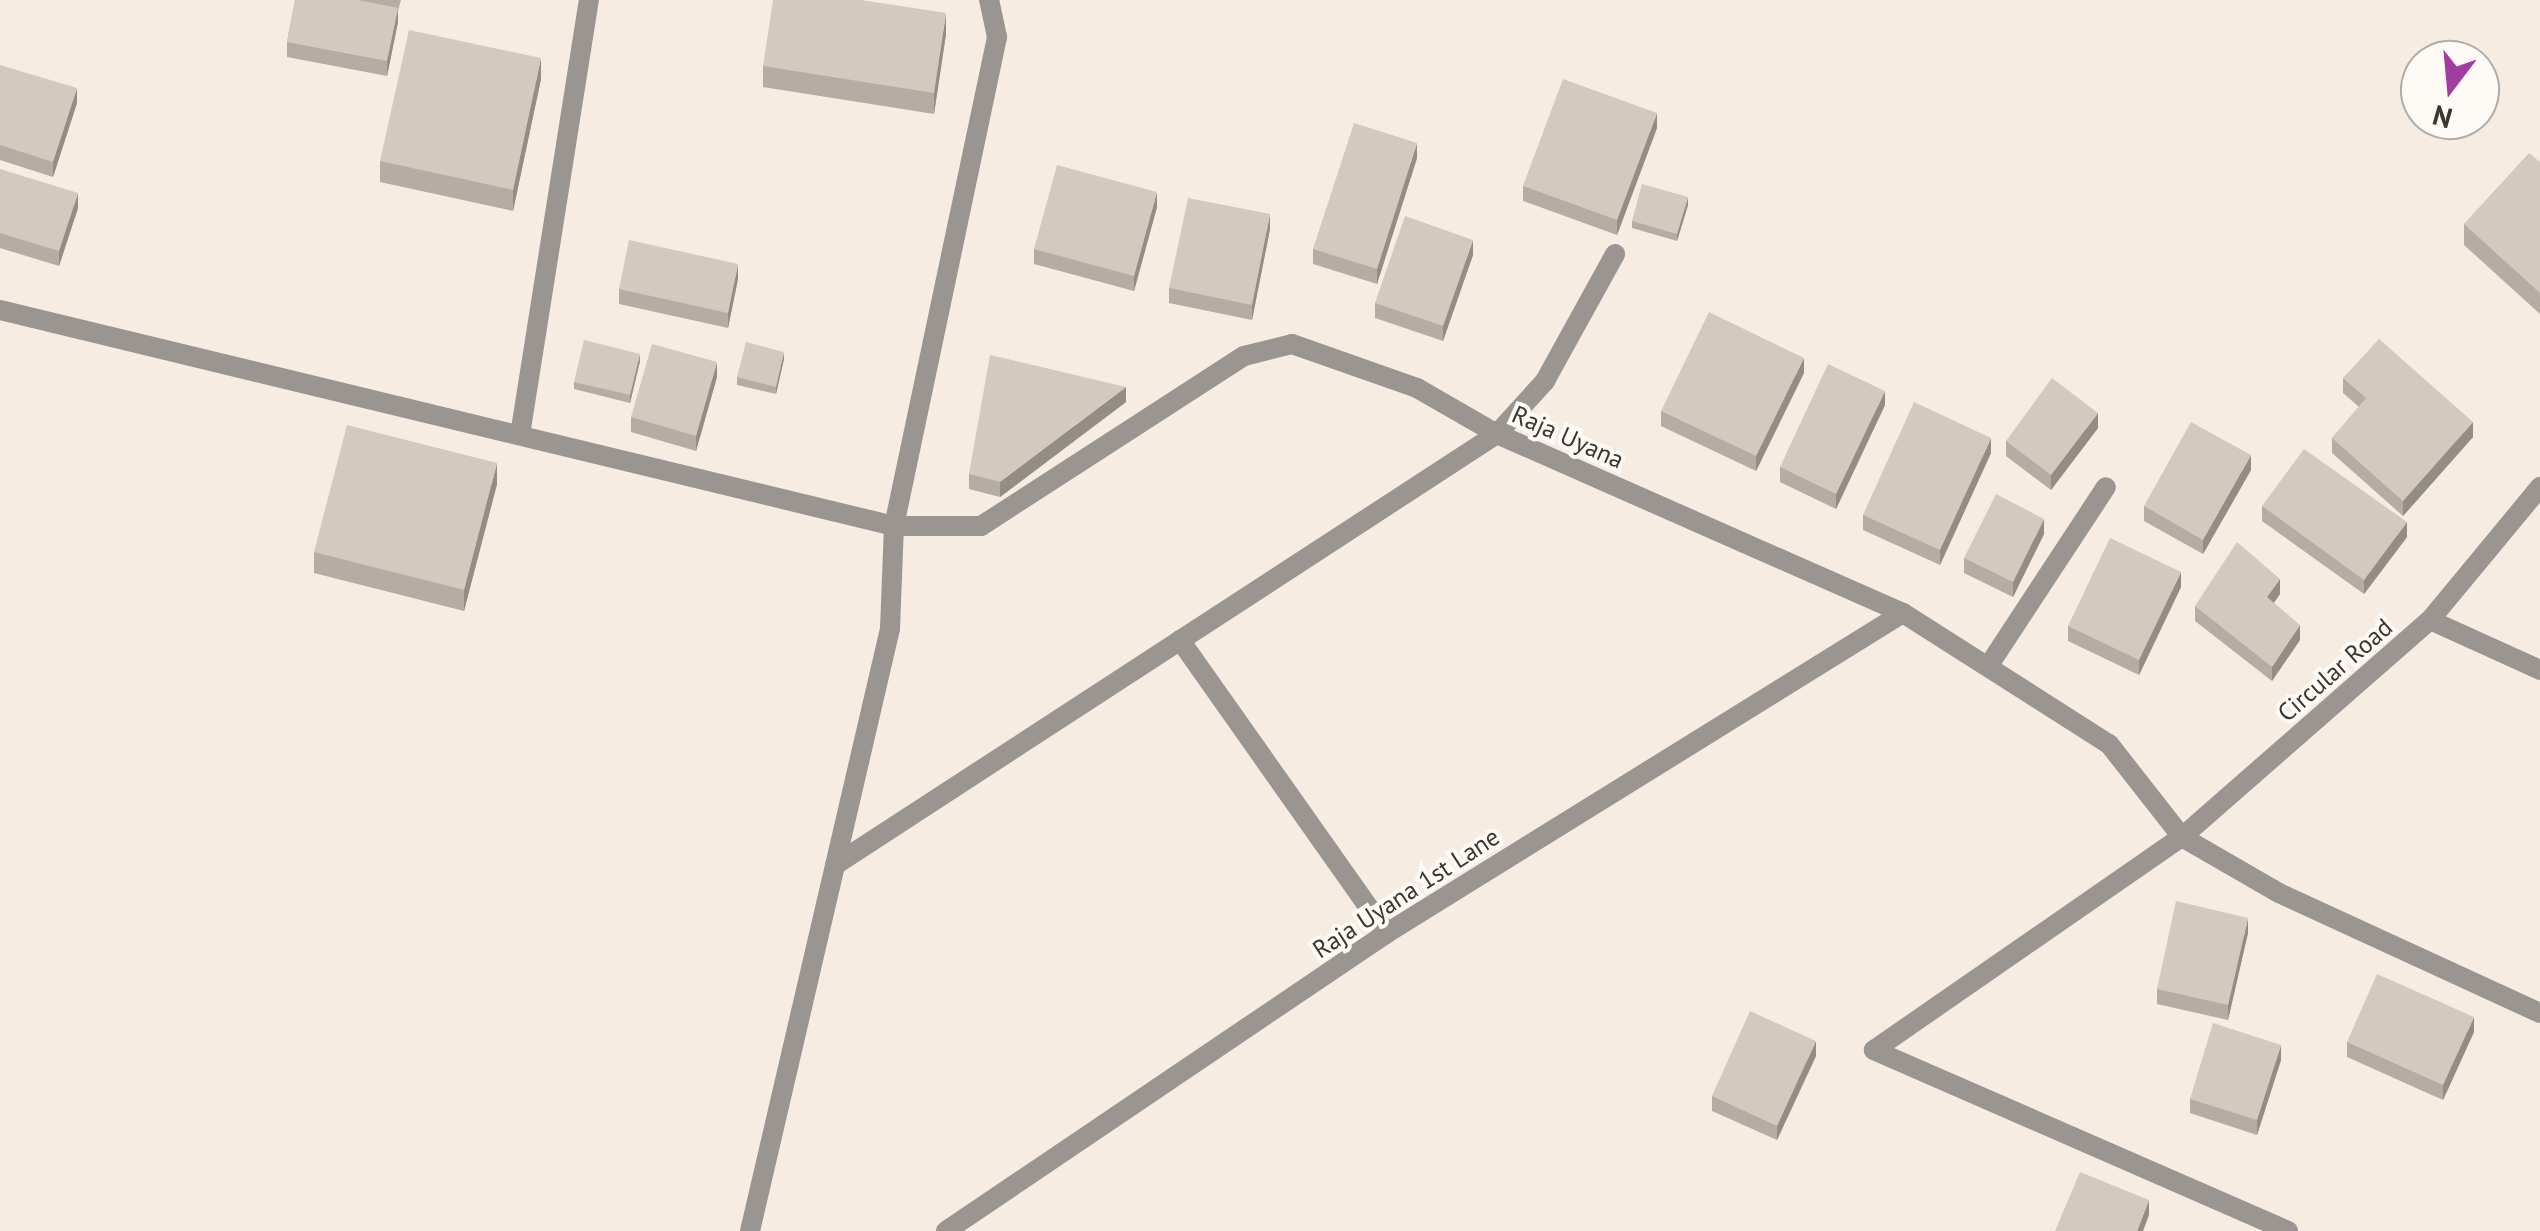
<!DOCTYPE html>
<html>
<head>
<meta charset="utf-8">
<style>
  body { margin:0 }
  #map { position:relative; width:2540px; height:1231px; overflow:hidden; background:#f6ece1; font-family:"PT Sans",sans-serif }
  div>[style] { position:absolute }
  .street>* { height:20px; margin:-10px; padding:0 10px; transform-origin:10px; border-radius:10px; background:#9b9592 }
  .wall>* { inset:0; background:#b5ada4 }
  .shaded-wall>* { inset:0; background:#948d86 }
  .building>* { inset:0; background:#d3c9bf }
  span { translate:-50% -50%; white-space:nowrap; text-align:center; line-height:1.15; -webkit-text-stroke:8px #fefaf6; paint-order:stroke }
  .street-label { font-size:25px; color:#3a3632 }
  .north { position:absolute; left:2400px; top:40px; width:100px; height:100px; box-sizing:border-box; background:#fefaf6; border:2px solid #b0aca8; border-radius:50%; rotate:196deg; font-size:28px; font-weight:700; line-height:40px; text-align:center; color:#3a3632 }
  .north::after { content:''; display:block; margin:auto; width:35px; height:45px; background:#a33ca0; clip-path:polygon(50% 0,100% 100%,50% 72%,0 100%) }
</style>
</head>
<body>
<div id="map">
  <div class="street">
    <i style="left:0;top:310px;width:920px;rotate:13.58deg"></i>
    <i style="left:894px;top:526px;width:87px"></i>
    <i style="left:981px;top:526px;width:313px;rotate:-32.9deg"></i>
    <i style="left:1244px;top:356px;width:49px;rotate:-14deg"></i>
    <i style="left:1292px;top:344px;width:133px;rotate:19.4deg"></i>
    <i style="left:1417px;top:388px;width:92px;rotate:29.9deg"></i>
    <i style="left:1497px;top:434px;width:444px;rotate:23.8deg"></i>
    <i style="left:1903px;top:613px;width:244px;rotate:32.5deg"></i>
    <i style="left:2109px;top:744px;width:118px;rotate:51.9deg"></i>
    <i style="left:2182px;top:837px;width:330px;rotate:-41.2deg"></i>
    <i style="left:2430px;top:620px;width:121px;rotate:24.4deg"></i>
    <i style="left:520px;top:435px;width:440px;rotate:-81deg"></i>
    <i style="left:2430px;top:620px;width:173px;rotate:-50.4deg"></i>
    <i style="left:1180px;top:640px;width:359px;rotate:54.8deg"></i>
    <i style="left:1991px;top:662px;width:209px;rotate:-56.7deg"></i>
    <i style="left:835px;top:865px;width:790px;rotate:-33.07deg"></i>
    <i style="left:1497px;top:434px;width:72px;rotate:-47.8deg"></i>
    <i style="left:1545px;top:381px;width:145px;rotate:-61.1deg"></i>
    <i style="left:750px;top:1231px;width:618px;rotate:-76.91deg"></i>
    <i style="left:890px;top:629px;width:103px;rotate:-87.8deg"></i>
    <i style="left:894px;top:526px;width:500px;rotate:-78.1deg"></i>
    <i style="left:997px;top:37px;width:38px;rotate:-102deg"></i>
    <i style="left:946px;top:1231px;width:532px;rotate:-34.05deg"></i>
    <i style="left:1387px;top:933px;width:607px;rotate:-31.81deg"></i>
    <i style="left:2288px;top:1231px;width:452px;rotate:-156.4deg"></i>
    <i style="left:1874px;top:1050px;width:374px;rotate:-34.7deg"></i>
    <i style="left:2182px;top:837px;width:112px;rotate:30deg"></i>
    <i style="left:2279px;top:893px;width:287px;rotate:24.7deg"></i>
  </div>
  <div class="wall">
    <i style="clip-path:polygon(295px 0,401px 0,398px 11px,398px 22px,387px 76px,287px 57px,287px 42px)"></i>
    <i style="clip-path:polygon(946px 34px,934px 114px,763px 87px,763px 66px)"></i>
    <i style="clip-path:polygon(0 65px,77px 103px,53px 177px,0 160px)"></i>
    <i style="clip-path:polygon(541px 79px,513px 211px,380px 182px,380px 161px)"></i>
    <i style="clip-path:polygon(1657px 128px,1617px 235px,1523px 201px,1523px 186px)"></i>
    <i style="clip-path:polygon(1417px 158px,1377px 284px,1313px 264px,1313px 249px)"></i>
    <i style="clip-path:polygon(2540px 162px,2540px 314px,2464px 245px,2464px 224px)"></i>
    <i style="clip-path:polygon(0 169px,78px 208px,59px 266px,0 248px)"></i>
    <i style="clip-path:polygon(1688px 205px,1677px 241px,1632px 228px,1632px 221px)"></i>
    <i style="clip-path:polygon(1157px 207px,1134px 291px,1034px 264px,1034px 249px)"></i>
    <i style="clip-path:polygon(1270px 229px,1252px 320px,1169px 303px,1169px 288px)"></i>
    <i style="clip-path:polygon(1473px 255px,1443px 341px,1375px 318px,1375px 303px)"></i>
    <i style="clip-path:polygon(738px 279px,728px 328px,619px 304px,619px 289px)"></i>
    <i style="clip-path:polygon(784px 359px,776px 394px,737px 385px,737px 377px)"></i>
    <i style="clip-path:polygon(640px 361px,630px 403px,574px 389px,574px 382px)"></i>
    <i style="clip-path:polygon(1804px 373px,1756px 471px,1661px 426px,1661px 411px)"></i>
    <i style="clip-path:polygon(717px 377px,696px 451px,631px 432px,631px 417px)"></i>
    <i style="clip-path:polygon(2343px 378px,2473px 437px,2403px 516px,2332px 453px,2332px 438px,2359px 407px,2343px 393px)"></i>
    <i style="clip-path:polygon(1126px 402px,1000px 497px,969px 489px,969px 474px)"></i>
    <i style="clip-path:polygon(1885px 405px,1836px 509px,1780px 482px,1780px 467px)"></i>
    <i style="clip-path:polygon(2098px 428px,2051px 490px,2006px 456px,2006px 441px)"></i>
    <i style="clip-path:polygon(1991px 453px,1940px 565px,1863px 530px,1863px 515px)"></i>
    <i style="clip-path:polygon(2251px 470px,2203px 554px,2144px 521px,2144px 506px)"></i>
    <i style="clip-path:polygon(497px 484px,464px 611px,314px 573px,314px 552px)"></i>
    <i style="clip-path:polygon(2262px 506px,2407px 537px,2364px 594px,2262px 521px)"></i>
    <i style="clip-path:polygon(2044px 534px,2013px 597px,1964px 573px,1964px 558px)"></i>
    <i style="clip-path:polygon(2181px 587px,2139px 675px,2068px 641px,2068px 626px)"></i>
    <i style="clip-path:polygon(2280px 594px,2274px 603px,2300px 640px,2272px 681px,2195px 621px,2195px 606px)"></i>
    <i style="clip-path:polygon(2248px 933px,2228px 1020px,2157px 1004px,2157px 989px)"></i>
    <i style="clip-path:polygon(2474px 1032px,2443px 1100px,2347px 1057px,2347px 1042px)"></i>
    <i style="clip-path:polygon(1816px 1056px,1777px 1140px,1712px 1111px,1712px 1096px)"></i>
    <i style="clip-path:polygon(2281px 1060px,2257px 1135px,2190px 1113px,2190px 1099px)"></i>
  </div>
  <div class="shaded-wall">
    <i style="clip-path:polygon(398px 8px,398px 22px,387px 76px,387px 61px)"></i>
    <i style="clip-path:polygon(946px 13px,946px 34px,934px 114px,934px 93px)"></i>
    <i style="clip-path:polygon(541px 58px,541px 79px,513px 211px,513px 190px)"></i>
    <i style="clip-path:polygon(77px 88px,77px 103px,53px 177px,53px 162px)"></i>
    <i style="clip-path:polygon(1657px 113px,1657px 128px,1617px 235px,1617px 220px)"></i>
    <i style="clip-path:polygon(1417px 143px,1417px 158px,1377px 284px,1377px 269px)"></i>
    <i style="clip-path:polygon(1157px 192px,1157px 207px,1134px 291px,1134px 276px)"></i>
    <i style="clip-path:polygon(78px 193px,78px 208px,59px 266px,59px 251px)"></i>
    <i style="clip-path:polygon(1688px 197px,1688px 205px,1677px 241px,1677px 234px)"></i>
    <i style="clip-path:polygon(1270px 214px,1270px 229px,1252px 320px,1252px 305px)"></i>
    <i style="clip-path:polygon(1473px 240px,1473px 255px,1443px 341px,1443px 326px)"></i>
    <i style="clip-path:polygon(738px 264px,738px 279px,728px 328px,728px 313px)"></i>
    <i style="clip-path:polygon(784px 352px,784px 359px,776px 394px,776px 387px)"></i>
    <i style="clip-path:polygon(640px 354px,640px 361px,630px 403px,630px 395px)"></i>
    <i style="clip-path:polygon(1804px 358px,1804px 373px,1756px 471px,1756px 456px)"></i>
    <i style="clip-path:polygon(717px 362px,717px 377px,696px 451px,696px 436px)"></i>
    <i style="clip-path:polygon(1126px 387px,1126px 402px,1000px 497px,1000px 482px)"></i>
    <i style="clip-path:polygon(1885px 391px,1885px 405px,1836px 509px,1836px 494px)"></i>
    <i style="clip-path:polygon(2098px 413px,2098px 428px,2051px 490px,2051px 475px)"></i>
    <i style="clip-path:polygon(2473px 422px,2473px 437px,2403px 516px,2403px 501px)"></i>
    <i style="clip-path:polygon(1991px 438px,1991px 453px,1940px 565px,1940px 550px)"></i>
    <i style="clip-path:polygon(2251px 455px,2251px 470px,2203px 554px,2203px 540px)"></i>
    <i style="clip-path:polygon(497px 463px,497px 484px,464px 611px,464px 590px)"></i>
    <i style="clip-path:polygon(2044px 519px,2044px 534px,2013px 597px,2013px 582px)"></i>
    <i style="clip-path:polygon(2407px 522px,2407px 537px,2364px 594px,2364px 580px)"></i>
    <i style="clip-path:polygon(2181px 572px,2181px 587px,2139px 675px,2139px 660px)"></i>
    <i style="clip-path:polygon(2280px 579px,2280px 594px,2267px 612px,2267px 597px)"></i>
    <i style="clip-path:polygon(2300px 625px,2300px 640px,2272px 681px,2272px 667px)"></i>
    <i style="clip-path:polygon(2248px 918px,2248px 933px,2228px 1020px,2228px 1005px)"></i>
    <i style="clip-path:polygon(2474px 1017px,2474px 1032px,2443px 1100px,2443px 1085px)"></i>
    <i style="clip-path:polygon(1816px 1041px,1816px 1056px,1777px 1140px,1777px 1126px)"></i>
    <i style="clip-path:polygon(2281px 1045px,2281px 1060px,2257px 1135px,2257px 1120px)"></i>
    <i style="clip-path:polygon(2149px 1200px,2149px 1215px,2143px 1231px,2137px 1231px)"></i>
  </div>
  <div class="building">
    <i style="clip-path:polygon(295px 0,358px 0,398px 8px,387px 61px,287px 42px)"></i>
    <i style="clip-path:polygon(773px 0,861px 0,946px 13px,934px 93px,763px 66px)"></i>
    <i style="clip-path:polygon(409px 30px,541px 58px,513px 190px,380px 161px)"></i>
    <i style="clip-path:polygon(0 65px,77px 88px,53px 162px,0 145px)"></i>
    <i style="clip-path:polygon(1563px 79px,1657px 113px,1617px 220px,1523px 186px)"></i>
    <i style="clip-path:polygon(1354px 123px,1417px 143px,1377px 269px,1313px 249px)"></i>
    <i style="clip-path:polygon(2529px 153px,2540px 162px,2540px 293px,2464px 224px)"></i>
    <i style="clip-path:polygon(1057px 165px,1157px 192px,1134px 276px,1034px 249px)"></i>
    <i style="clip-path:polygon(0 169px,78px 193px,59px 251px,0 233px)"></i>
    <i style="clip-path:polygon(1642px 184px,1688px 197px,1677px 234px,1632px 221px)"></i>
    <i style="clip-path:polygon(1188px 198px,1270px 214px,1252px 305px,1169px 288px)"></i>
    <i style="clip-path:polygon(1405px 216px,1473px 240px,1443px 326px,1375px 303px)"></i>
    <i style="clip-path:polygon(629px 240px,738px 264px,728px 313px,619px 289px)"></i>
    <i style="clip-path:polygon(1709px 312px,1804px 358px,1756px 456px,1661px 411px)"></i>
    <i style="clip-path:polygon(2379px 339px,2473px 422px,2403px 501px,2332px 438px,2366px 398px,2343px 378px)"></i>
    <i style="clip-path:polygon(584px 340px,640px 354px,630px 395px,574px 382px)"></i>
    <i style="clip-path:polygon(746px 342px,784px 352px,776px 387px,737px 377px)"></i>
    <i style="clip-path:polygon(652px 344px,717px 362px,696px 436px,631px 417px)"></i>
    <i style="clip-path:polygon(990px 355px,1126px 387px,1000px 482px,969px 474px)"></i>
    <i style="clip-path:polygon(1828px 364px,1885px 391px,1836px 494px,1780px 467px)"></i>
    <i style="clip-path:polygon(2052px 378px,2098px 413px,2051px 475px,2006px 441px)"></i>
    <i style="clip-path:polygon(1914px 402px,1991px 438px,1940px 550px,1863px 515px)"></i>
    <i style="clip-path:polygon(2191px 422px,2251px 455px,2203px 540px,2144px 506px)"></i>
    <i style="clip-path:polygon(347px 425px,497px 463px,464px 590px,314px 552px)"></i>
    <i style="clip-path:polygon(2304px 449px,2407px 522px,2364px 580px,2262px 506px)"></i>
    <i style="clip-path:polygon(1996px 494px,2044px 519px,2013px 582px,1964px 558px)"></i>
    <i style="clip-path:polygon(2110px 538px,2181px 572px,2139px 660px,2068px 626px)"></i>
    <i style="clip-path:polygon(2237px 542px,2280px 579px,2267px 597px,2300px 625px,2272px 667px,2195px 606px)"></i>
    <i style="clip-path:polygon(2176px 901px,2248px 918px,2228px 1005px,2157px 989px)"></i>
    <i style="clip-path:polygon(2377px 974px,2474px 1017px,2443px 1085px,2347px 1042px)"></i>
    <i style="clip-path:polygon(1750px 1011px,1816px 1041px,1777px 1126px,1712px 1096px)"></i>
    <i style="clip-path:polygon(2213px 1023px,2281px 1045px,2257px 1120px,2190px 1099px)"></i>
    <i style="clip-path:polygon(2080px 1172px,2149px 1200px,2137px 1231px,2055px 1231px)"></i>
  </div>
  <div class="street-label">
    <span style="left:1568px;top:437px;rotate:24deg">Raja Uyana</span>
    <span style="left:2335px;top:670px;rotate:-41deg">Circular Road</span>
    <span style="left:1406px;top:893px;rotate:-33deg">Raja Uyana 1st Lane</span>
  </div>
  <div class="north">N</div>
</div>
</body>
</html>
